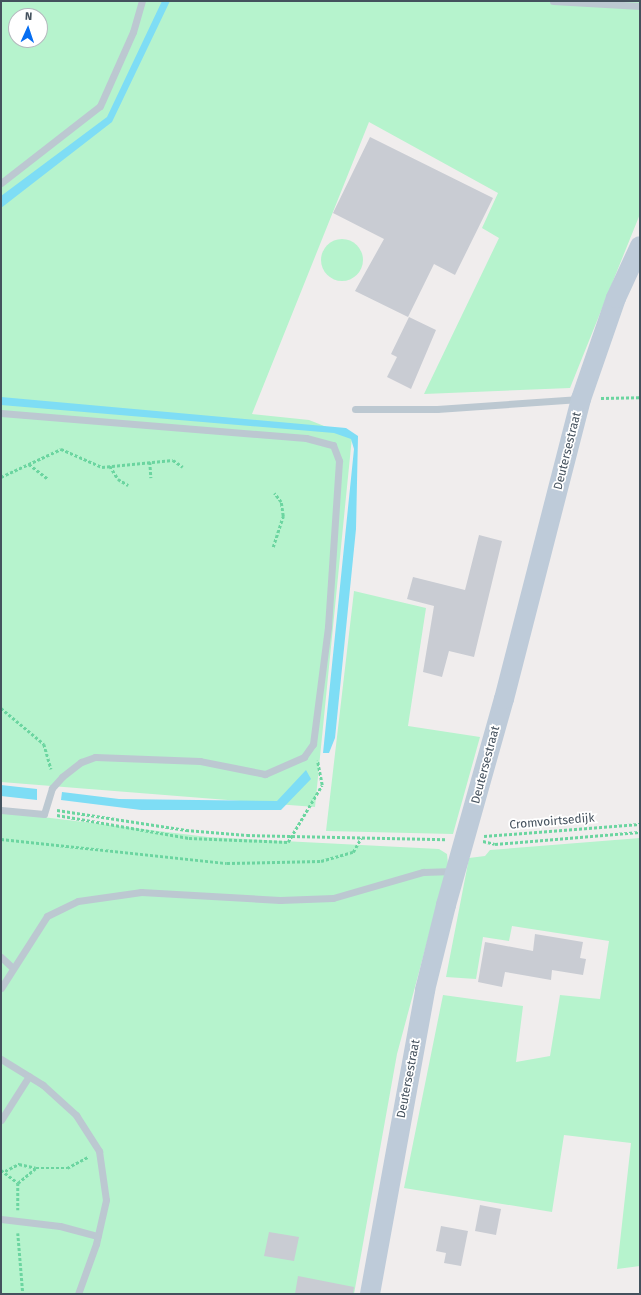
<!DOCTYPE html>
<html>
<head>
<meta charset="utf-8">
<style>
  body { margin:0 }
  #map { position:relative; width:641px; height:1295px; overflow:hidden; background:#f0eded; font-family:"Fira Sans",sans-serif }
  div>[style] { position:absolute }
  .green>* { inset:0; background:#b6f3cd }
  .round { border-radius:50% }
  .water>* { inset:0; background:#7eddf5 }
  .building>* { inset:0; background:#c9ccd3 }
  .path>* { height:2.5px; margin-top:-1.25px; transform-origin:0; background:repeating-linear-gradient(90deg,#6bd5a0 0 3px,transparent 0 5px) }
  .lane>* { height:7px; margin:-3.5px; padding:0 3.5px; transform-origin:3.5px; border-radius:3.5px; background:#bcc8d1 }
  .secondary>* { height:20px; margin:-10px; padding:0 10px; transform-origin:10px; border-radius:10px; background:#becbd9 }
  span { translate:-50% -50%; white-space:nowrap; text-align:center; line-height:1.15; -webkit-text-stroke:3.5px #fff; paint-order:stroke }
  .street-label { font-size:12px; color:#44515d }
  .frame { position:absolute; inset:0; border:2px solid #44515d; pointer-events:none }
  .north { position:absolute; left:8px; top:8px; width:40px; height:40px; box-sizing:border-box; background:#fff; border:1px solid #b4b9be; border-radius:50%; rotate:3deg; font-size:11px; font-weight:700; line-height:16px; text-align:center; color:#44515d }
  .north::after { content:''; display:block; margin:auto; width:14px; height:18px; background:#066ef2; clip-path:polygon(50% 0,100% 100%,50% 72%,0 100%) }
</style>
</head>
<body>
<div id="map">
  <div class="green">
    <i style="clip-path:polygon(evenodd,1px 1px,640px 1px,640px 214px,570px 388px,424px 394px,499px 238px,482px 228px,498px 193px,369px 122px,252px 414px,309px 420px,352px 437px,315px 807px,1px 782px,1px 1px,16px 16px,40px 16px,40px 40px,16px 40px,16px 16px)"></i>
    <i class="round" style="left:321px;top:239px;width:42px;height:42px"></i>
    <i style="clip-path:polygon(354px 591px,426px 608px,408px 726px,480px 737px,453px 834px,326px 831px)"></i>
    <i style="clip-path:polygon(1px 812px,208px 837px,439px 849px,447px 854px,448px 864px,397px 1054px,354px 1294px,1px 1294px)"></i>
    <i style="clip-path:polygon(640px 838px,640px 1266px,617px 1269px,631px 1143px,564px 1135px,552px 1212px,404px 1188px,443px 995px,523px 1006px,516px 1062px,550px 1056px,560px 995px,600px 999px,609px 941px,512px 926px,509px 941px,483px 937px,476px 979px,446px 977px,469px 858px,485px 856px,490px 850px)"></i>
  </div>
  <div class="water">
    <i style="clip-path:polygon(162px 1px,170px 1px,112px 122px,1px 208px,1px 196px,107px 117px)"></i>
    <i style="clip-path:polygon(1px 397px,346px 428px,358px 436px,356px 529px,335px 738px,329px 753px,323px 753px,354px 449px,351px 439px,334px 433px,1px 405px)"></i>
    <i style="clip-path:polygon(306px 770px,311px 779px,281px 810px,141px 810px,61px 800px,62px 792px,119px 799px,277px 801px)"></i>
    <i style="clip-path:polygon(1px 785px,37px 789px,37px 800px,1px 796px)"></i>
  </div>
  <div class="building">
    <i style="clip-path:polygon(370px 137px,493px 198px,455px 275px,434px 264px,408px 317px,355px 291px,384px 239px,333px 213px)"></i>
    <i style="clip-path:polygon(409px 317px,436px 330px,411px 389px,387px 377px,397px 357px,391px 354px)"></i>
    <i style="clip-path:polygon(479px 535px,502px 541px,474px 657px,449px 651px,442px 677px,423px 672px,434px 606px,407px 599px,413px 577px,465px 590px)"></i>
    <i style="clip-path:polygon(535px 934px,583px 942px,580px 958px,586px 959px,583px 975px,552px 970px,551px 980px,505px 972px,502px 987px,478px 982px,485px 942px,533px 951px)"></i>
    <i style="clip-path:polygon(480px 1205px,501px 1209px,496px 1235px,475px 1231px)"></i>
    <i style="clip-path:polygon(441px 1226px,468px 1231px,461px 1266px,444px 1263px,446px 1253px,436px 1251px)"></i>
    <i style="clip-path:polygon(269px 1232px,299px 1237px,294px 1261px,264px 1256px)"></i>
    <i style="clip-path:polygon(298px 1276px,354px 1287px,353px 1294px,295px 1294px)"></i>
  </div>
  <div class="path">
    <i style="left:601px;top:398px;width:39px;rotate:-1deg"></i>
    <i style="left:150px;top:462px;width:16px;rotate:86deg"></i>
    <i style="left:29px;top:464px;width:24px;rotate:38deg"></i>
    <i style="left:110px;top:466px;width:15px;rotate:58deg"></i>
    <i style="left:118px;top:479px;width:12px;rotate:31deg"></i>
    <i style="left:1px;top:477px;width:66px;rotate:-25deg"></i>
    <i style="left:61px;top:449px;width:45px;rotate:23.7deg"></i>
    <i style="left:102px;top:467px;width:71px;rotate:-5.6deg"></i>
    <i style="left:173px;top:460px;width:12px;rotate:35deg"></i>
    <i style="left:273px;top:547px;width:33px;rotate:-72deg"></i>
    <i style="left:283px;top:516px;width:14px;rotate:-98deg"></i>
    <i style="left:281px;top:502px;width:11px;rotate:-128deg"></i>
    <i style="left:1px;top:708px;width:56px;rotate:39.9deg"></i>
    <i style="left:44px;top:744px;width:26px;rotate:74deg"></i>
    <i style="left:57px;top:810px;width:131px;rotate:8.8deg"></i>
    <i style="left:186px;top:830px;width:61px;rotate:4.7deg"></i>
    <i style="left:247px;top:835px;width:199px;rotate:1.2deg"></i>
    <i style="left:57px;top:815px;width:134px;rotate:9.9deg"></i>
    <i style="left:189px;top:838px;width:99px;rotate:2.3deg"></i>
    <i style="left:288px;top:842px;width:66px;rotate:-59.2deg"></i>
    <i style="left:322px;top:785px;width:25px;rotate:-101deg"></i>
    <i style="left:484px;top:836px;width:156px;rotate:-4.4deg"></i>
    <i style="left:1px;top:839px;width:227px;rotate:6.1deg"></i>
    <i style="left:227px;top:863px;width:94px;rotate:-1.2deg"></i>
    <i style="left:321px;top:861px;width:33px;rotate:-16deg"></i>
    <i style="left:353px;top:852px;width:16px;rotate:-60deg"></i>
    <i style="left:483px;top:841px;width:12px;rotate:14deg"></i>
    <i style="left:495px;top:844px;width:145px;rotate:-4.7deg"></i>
    <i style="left:1px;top:1170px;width:21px;rotate:37deg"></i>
    <i style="left:18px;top:1183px;width:27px;rotate:90deg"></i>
    <i style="left:5px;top:1171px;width:16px;rotate:-27deg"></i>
    <i style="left:19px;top:1164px;width:17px;rotate:13deg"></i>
    <i style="left:18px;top:1183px;width:23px;rotate:-40deg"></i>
    <i style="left:36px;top:1168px;width:31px"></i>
    <i style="left:67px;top:1168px;width:24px;rotate:-28deg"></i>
    <i style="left:18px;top:1233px;width:61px;rotate:85.3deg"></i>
  </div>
  <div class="lane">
    <i style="left:553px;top:1px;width:87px;rotate:3.3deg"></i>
    <i style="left:1px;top:183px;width:125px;rotate:-37.9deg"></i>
    <i style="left:100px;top:106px;width:81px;rotate:-66deg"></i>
    <i style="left:133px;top:32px;width:32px;rotate:-74deg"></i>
    <i style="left:355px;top:409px;width:82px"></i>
    <i style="left:437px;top:409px;width:143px;rotate:-4deg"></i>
    <i style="left:1px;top:413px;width:306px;rotate:4.7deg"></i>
    <i style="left:306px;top:438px;width:28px;rotate:15deg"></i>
    <i style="left:333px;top:445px;width:17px;rotate:69deg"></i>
    <i style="left:339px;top:461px;width:166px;rotate:93.8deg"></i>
    <i style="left:328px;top:627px;width:118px;rotate:97.3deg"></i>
    <i style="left:313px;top:744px;width:16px;rotate:125deg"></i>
    <i style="left:304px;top:757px;width:43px;rotate:156.4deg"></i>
    <i style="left:265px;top:774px;width:66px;rotate:-168.7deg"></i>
    <i style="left:200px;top:761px;width:105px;rotate:-177.8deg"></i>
    <i style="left:95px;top:757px;width:15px;rotate:160deg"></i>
    <i style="left:81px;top:762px;width:24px;rotate:142deg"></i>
    <i style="left:62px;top:777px;width:15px;rotate:132deg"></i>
    <i style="left:52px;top:788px;width:27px;rotate:107deg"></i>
    <i style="left:44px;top:814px;width:43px;rotate:-174.7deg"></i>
    <i style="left:1px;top:957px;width:16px;rotate:43deg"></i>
    <i style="left:1px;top:988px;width:85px;rotate:-57.4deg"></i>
    <i style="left:47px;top:916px;width:34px;rotate:-26deg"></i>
    <i style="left:78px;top:901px;width:64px;rotate:-8.1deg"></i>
    <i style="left:141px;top:892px;width:139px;rotate:3.3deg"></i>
    <i style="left:280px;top:900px;width:53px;rotate:-2.2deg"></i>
    <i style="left:333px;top:898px;width:94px;rotate:-16.1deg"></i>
    <i style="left:423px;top:872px;width:31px;rotate:-2deg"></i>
    <i style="left:1px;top:1059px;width:49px;rotate:31.8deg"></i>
    <i style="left:43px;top:1085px;width:45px;rotate:42.3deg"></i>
    <i style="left:76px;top:1115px;width:43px;rotate:57.4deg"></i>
    <i style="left:99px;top:1151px;width:49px;rotate:81.9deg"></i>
    <i style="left:106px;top:1200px;width:45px;rotate:102.8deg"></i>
    <i style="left:96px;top:1244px;width:53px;rotate:109.8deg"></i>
    <i style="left:1px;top:1120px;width:52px;rotate:-57.5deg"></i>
    <i style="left:1px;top:1219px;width:59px;rotate:6.8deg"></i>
    <i style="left:60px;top:1226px;width:39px;rotate:15deg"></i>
  </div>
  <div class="secondary">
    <i style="left:370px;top:1294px;width:309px;rotate:-79.7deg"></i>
    <i style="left:425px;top:990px;width:88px;rotate:-76.1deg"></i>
    <i style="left:446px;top:905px;width:214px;rotate:-74.3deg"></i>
    <i style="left:504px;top:699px;width:310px;rotate:-75.6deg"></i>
    <i style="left:581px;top:399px;width:107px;rotate:-70.9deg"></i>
    <i style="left:616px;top:298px;width:57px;rotate:-65.2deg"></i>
  </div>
  <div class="street-label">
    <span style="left:568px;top:451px;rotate:-76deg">Deutersestraat</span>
    <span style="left:486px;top:765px;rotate:-75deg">Deutersestraat</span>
    <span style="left:552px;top:822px;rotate:-5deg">Cromvoirtsedijk</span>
    <span style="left:409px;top:1079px;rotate:-79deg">Deutersestraat</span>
  </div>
  <div class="frame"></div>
  <div class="north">N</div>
</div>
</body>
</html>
